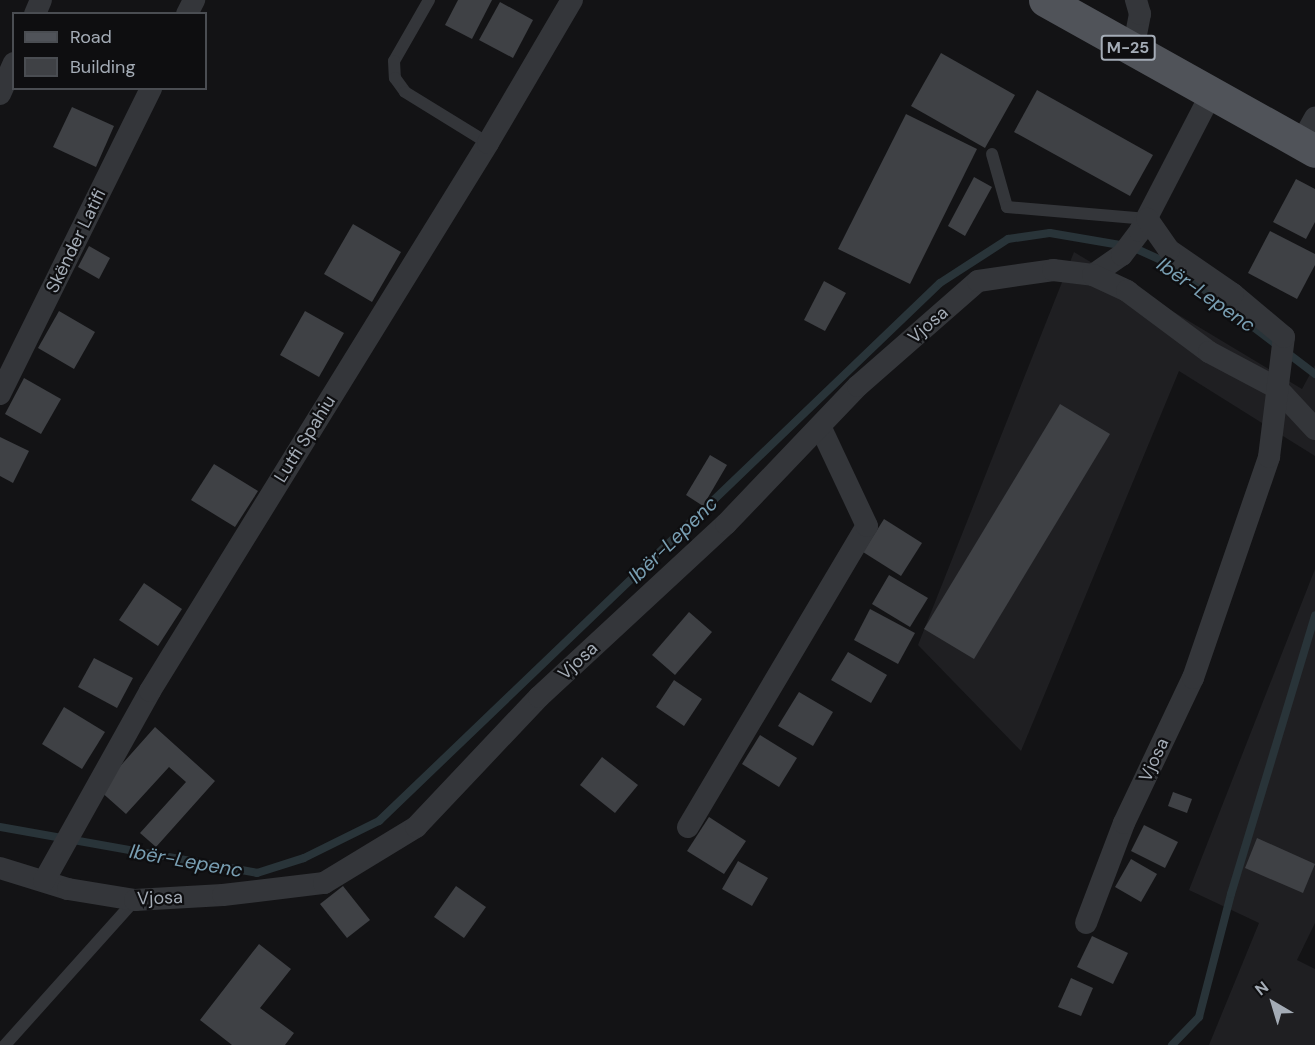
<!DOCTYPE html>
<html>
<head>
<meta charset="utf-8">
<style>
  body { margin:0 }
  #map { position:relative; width:1315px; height:1045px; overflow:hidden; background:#131315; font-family:"DM Sans",sans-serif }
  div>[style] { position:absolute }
  .built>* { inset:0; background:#1f1f22 }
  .stream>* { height:8px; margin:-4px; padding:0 4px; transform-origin:4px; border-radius:4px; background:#293439 }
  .building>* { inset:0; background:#3f4145 }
  .lane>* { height:12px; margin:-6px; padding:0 6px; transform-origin:6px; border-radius:6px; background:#34363a }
  .street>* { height:22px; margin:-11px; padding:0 11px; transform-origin:11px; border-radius:11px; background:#34363a }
  .primary>* { height:33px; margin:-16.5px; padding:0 16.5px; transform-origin:16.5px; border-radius:16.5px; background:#505359 }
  span { translate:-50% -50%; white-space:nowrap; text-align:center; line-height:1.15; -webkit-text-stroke:4.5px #0e0e10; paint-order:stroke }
  .shield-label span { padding:2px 4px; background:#0e0e10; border:2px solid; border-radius:4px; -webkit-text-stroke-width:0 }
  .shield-label { font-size:16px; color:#a4acb6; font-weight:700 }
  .street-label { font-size:18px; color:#a4acb6 }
  .water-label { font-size:20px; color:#799fb3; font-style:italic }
  .legend { position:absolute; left:12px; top:12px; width:195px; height:78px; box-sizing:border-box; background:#0e0e10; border:2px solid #4a4d52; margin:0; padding:8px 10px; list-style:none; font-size:18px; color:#a4acb6 }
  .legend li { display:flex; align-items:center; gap:12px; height:30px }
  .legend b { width:30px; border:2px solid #4a4d52 }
  .north { position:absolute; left:1243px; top:973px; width:60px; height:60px; -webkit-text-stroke:4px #0e0e10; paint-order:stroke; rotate:322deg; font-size:16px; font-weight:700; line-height:24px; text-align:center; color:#a4acb6 }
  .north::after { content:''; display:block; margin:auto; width:21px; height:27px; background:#a4acb6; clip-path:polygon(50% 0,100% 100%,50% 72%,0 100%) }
</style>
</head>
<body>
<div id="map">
  <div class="built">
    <i style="clip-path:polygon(1074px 252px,1302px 389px,1315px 365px,1315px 456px,1179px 371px,1021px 751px,918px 645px)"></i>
    <i style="clip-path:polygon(1315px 569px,1315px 923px,1297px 960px,1315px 969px,1315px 1045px,1209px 1045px,1259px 923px,1189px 890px)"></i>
  </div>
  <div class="stream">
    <i style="left:0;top:827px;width:261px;rotate:10.1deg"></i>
    <i style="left:257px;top:873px;width:49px;rotate:-17.7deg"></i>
    <i style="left:304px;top:858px;width:84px;rotate:-26.3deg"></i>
    <i style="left:379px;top:821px;width:777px;rotate:-43.8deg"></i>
    <i style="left:940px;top:283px;width:81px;rotate:-32.9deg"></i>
    <i style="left:1008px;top:239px;width:42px;rotate:-8.1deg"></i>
    <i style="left:1050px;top:233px;width:83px;rotate:9.7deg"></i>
    <i style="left:1132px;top:247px;width:44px;rotate:24.2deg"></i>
    <i style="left:1172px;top:265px;width:180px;rotate:37.3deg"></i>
    <i style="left:1172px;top:1045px;width:39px;rotate:-46deg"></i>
    <i style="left:1199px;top:1017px;width:127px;rotate:-75.4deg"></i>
    <i style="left:1231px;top:894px;width:291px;rotate:-73.2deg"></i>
  </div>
  <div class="building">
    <i style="clip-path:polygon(458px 0,492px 0,472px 39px,445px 25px)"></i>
    <i style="clip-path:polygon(500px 2px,533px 20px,513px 58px,479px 40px)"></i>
    <i style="clip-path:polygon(941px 53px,1015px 95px,985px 148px,911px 106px)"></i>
    <i style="clip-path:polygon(1037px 90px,1153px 155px,1130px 196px,1014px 132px)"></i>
    <i style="clip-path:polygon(72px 107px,114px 126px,96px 167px,53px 147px)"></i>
    <i style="clip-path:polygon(906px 114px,977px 149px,910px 284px,838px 249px)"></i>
    <i style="clip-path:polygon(974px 177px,992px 187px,965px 236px,948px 226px)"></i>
    <i style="clip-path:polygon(1296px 179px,1315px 189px,1315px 222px,1306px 239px,1273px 222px)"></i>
    <i style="clip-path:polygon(353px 224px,401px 252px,372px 302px,324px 274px)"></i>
    <i style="clip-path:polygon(1270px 231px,1315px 254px,1315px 265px,1297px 299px,1248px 273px)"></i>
    <i style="clip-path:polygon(89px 246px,110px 258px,99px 279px,78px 267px)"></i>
    <i style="clip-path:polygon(824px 281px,846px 293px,825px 331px,804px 320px)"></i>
    <i style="clip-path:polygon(59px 311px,95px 332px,74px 369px,38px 348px)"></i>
    <i style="clip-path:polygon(305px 311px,344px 333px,319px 377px,280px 355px)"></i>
    <i style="clip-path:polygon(24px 378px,61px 399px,41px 434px,5px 414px)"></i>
    <i style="clip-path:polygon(1060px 404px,1110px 434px,974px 659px,924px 629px)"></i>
    <i style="clip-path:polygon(0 437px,29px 451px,13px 483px,0 476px)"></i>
    <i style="clip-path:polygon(710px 455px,727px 465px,703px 506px,686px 495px)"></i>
    <i style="clip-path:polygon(214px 464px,258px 491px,235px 527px,191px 500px)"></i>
    <i style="clip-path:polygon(884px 519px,922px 543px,901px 576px,863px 552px)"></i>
    <i style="clip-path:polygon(889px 575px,928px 598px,910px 627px,872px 604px)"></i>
    <i style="clip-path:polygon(144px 583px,182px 609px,158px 646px,119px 620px)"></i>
    <i style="clip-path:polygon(870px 609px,915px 633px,898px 664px,854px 640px)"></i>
    <i style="clip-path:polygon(689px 612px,712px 632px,675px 675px,652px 655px)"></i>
    <i style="clip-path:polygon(848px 652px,887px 675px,871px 703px,831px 680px)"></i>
    <i style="clip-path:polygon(94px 658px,133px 678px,117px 708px,78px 687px)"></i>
    <i style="clip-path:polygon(674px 680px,702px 699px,684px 726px,656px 707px)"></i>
    <i style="clip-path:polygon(799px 692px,833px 712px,813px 746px,778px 726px)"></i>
    <i style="clip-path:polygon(64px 707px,105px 732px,82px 769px,42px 744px)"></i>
    <i style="clip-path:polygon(155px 727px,215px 781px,156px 847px,140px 833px,186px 782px,169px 767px,126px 814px,99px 790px)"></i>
    <i style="clip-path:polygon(760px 735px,797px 758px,779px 787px,742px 764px)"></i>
    <i style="clip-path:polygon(602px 757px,638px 785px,615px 813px,580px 785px)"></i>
    <i style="clip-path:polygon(1173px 792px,1192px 799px,1187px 813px,1168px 806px)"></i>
    <i style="clip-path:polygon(709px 817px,746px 841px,724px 874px,687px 851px)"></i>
    <i style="clip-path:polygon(1144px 825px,1178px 842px,1165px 868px,1131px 851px)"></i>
    <i style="clip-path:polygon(1257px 838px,1315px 864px,1303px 893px,1245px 868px)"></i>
    <i style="clip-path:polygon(1131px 859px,1157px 874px,1141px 902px,1115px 887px)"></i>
    <i style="clip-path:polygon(738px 861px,768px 878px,752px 906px,722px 889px)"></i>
    <i style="clip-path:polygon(343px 886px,370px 920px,347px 938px,320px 904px)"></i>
    <i style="clip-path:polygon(456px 886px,486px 907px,464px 938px,434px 917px)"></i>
    <i style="clip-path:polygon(1092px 936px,1128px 953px,1113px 984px,1077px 967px)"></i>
    <i style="clip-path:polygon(259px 944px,291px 969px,260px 1008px,294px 1033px,285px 1045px,232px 1045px,200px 1020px)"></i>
    <i style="clip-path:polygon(1071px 978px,1093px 988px,1081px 1016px,1058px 1007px)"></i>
  </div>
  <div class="lane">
    <i style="left:429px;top:0;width:70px;rotate:119.8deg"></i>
    <i style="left:394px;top:61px;width:17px;rotate:87deg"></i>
    <i style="left:395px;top:78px;width:17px;rotate:54deg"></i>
    <i style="left:405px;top:92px;width:97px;rotate:31.6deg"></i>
    <i style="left:992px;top:154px;width:55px;rotate:74.2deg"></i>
    <i style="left:1007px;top:207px;width:141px;rotate:4.9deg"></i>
    <i style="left:5px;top:1045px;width:195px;rotate:-48.1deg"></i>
  </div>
  <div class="street">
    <i style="left:35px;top:14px;width:15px;rotate:-67deg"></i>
    <i style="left:187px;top:14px;width:16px;rotate:-63deg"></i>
    <i style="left:1133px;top:50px;width:37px;rotate:-79deg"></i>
    <i style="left:1140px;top:14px;width:15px;rotate:-106deg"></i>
    <i style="left:0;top:94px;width:34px;rotate:-66deg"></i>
    <i style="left:1301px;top:143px;width:29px;rotate:-61deg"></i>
    <i style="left:1093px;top:275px;width:35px;rotate:-35deg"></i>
    <i style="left:1122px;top:255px;width:30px;rotate:-53deg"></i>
    <i style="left:1140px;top:231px;width:154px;rotate:-62.6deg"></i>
    <i style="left:0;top:394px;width:341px;rotate:-63.7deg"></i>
    <i style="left:688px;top:827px;width:350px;rotate:-59.3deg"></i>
    <i style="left:867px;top:526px;width:110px;rotate:-115.2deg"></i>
    <i style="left:0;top:868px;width:71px;rotate:17.2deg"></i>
    <i style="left:68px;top:889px;width:68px;rotate:9.3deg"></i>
    <i style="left:135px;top:900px;width:88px;rotate:-3.3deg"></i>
    <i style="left:223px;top:895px;width:102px;rotate:-6.8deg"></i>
    <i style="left:324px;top:883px;width:108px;rotate:-31.3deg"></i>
    <i style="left:416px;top:827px;width:179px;rotate:-46.6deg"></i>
    <i style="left:539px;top:697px;width:255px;rotate:-42.8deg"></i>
    <i style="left:726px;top:524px;width:191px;rotate:-46.3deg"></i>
    <i style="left:858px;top:386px;width:159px;rotate:-41.2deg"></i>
    <i style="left:978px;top:281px;width:76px;rotate:-8.3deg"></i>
    <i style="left:1053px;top:270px;width:40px;rotate:7.1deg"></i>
    <i style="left:1093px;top:275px;width:38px;rotate:25deg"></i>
    <i style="left:1127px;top:291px;width:102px;rotate:36.6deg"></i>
    <i style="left:1209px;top:352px;width:77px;rotate:27.9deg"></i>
    <i style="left:1277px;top:388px;width:56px;rotate:47.2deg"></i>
    <i style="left:44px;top:881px;width:218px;rotate:-60.8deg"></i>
    <i style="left:150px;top:691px;width:644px;rotate:-58.33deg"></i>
    <i style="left:488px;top:143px;width:166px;rotate:-59.6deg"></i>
    <i style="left:1086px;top:923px;width:107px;rotate:-69.2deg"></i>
    <i style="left:1124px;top:823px;width:161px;rotate:-64.6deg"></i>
    <i style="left:1193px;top:678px;width:234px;rotate:-71deg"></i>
    <i style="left:1269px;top:457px;width:121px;rotate:-82.9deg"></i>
    <i style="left:1284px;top:337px;width:67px;rotate:-139.9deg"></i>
    <i style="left:1233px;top:294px;width:78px;rotate:-145.5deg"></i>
    <i style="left:1169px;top:250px;width:38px;rotate:-125deg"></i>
  </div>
  <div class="primary">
    <i style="left:1045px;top:0;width:309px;rotate:29.2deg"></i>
  </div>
  <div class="shield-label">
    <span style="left:1128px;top:48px">M-25</span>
  </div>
  <div class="street-label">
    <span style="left:76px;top:241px;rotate:-64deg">Skënder Latifi</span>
    <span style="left:928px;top:325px;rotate:-41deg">Vjosa</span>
    <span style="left:305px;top:439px;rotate:-58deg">Lutfi Spahiu</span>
    <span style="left:578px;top:661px;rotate:-43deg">Vjosa</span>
    <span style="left:1154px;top:760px;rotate:-65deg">Vjosa</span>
    <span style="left:160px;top:898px;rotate:-2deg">Vjosa</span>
  </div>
  <div class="water-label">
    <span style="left:1206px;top:295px;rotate:35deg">Ibër-Lepenc</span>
    <span style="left:673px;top:540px;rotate:-44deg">Ibër-Lepenc</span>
    <span style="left:186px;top:861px;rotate:10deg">Ibër-Lepenc</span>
  </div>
  <ul class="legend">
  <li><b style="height:8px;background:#505359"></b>Road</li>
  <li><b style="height:16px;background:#3f4145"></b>Building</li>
  </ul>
  <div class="north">N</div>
</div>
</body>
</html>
